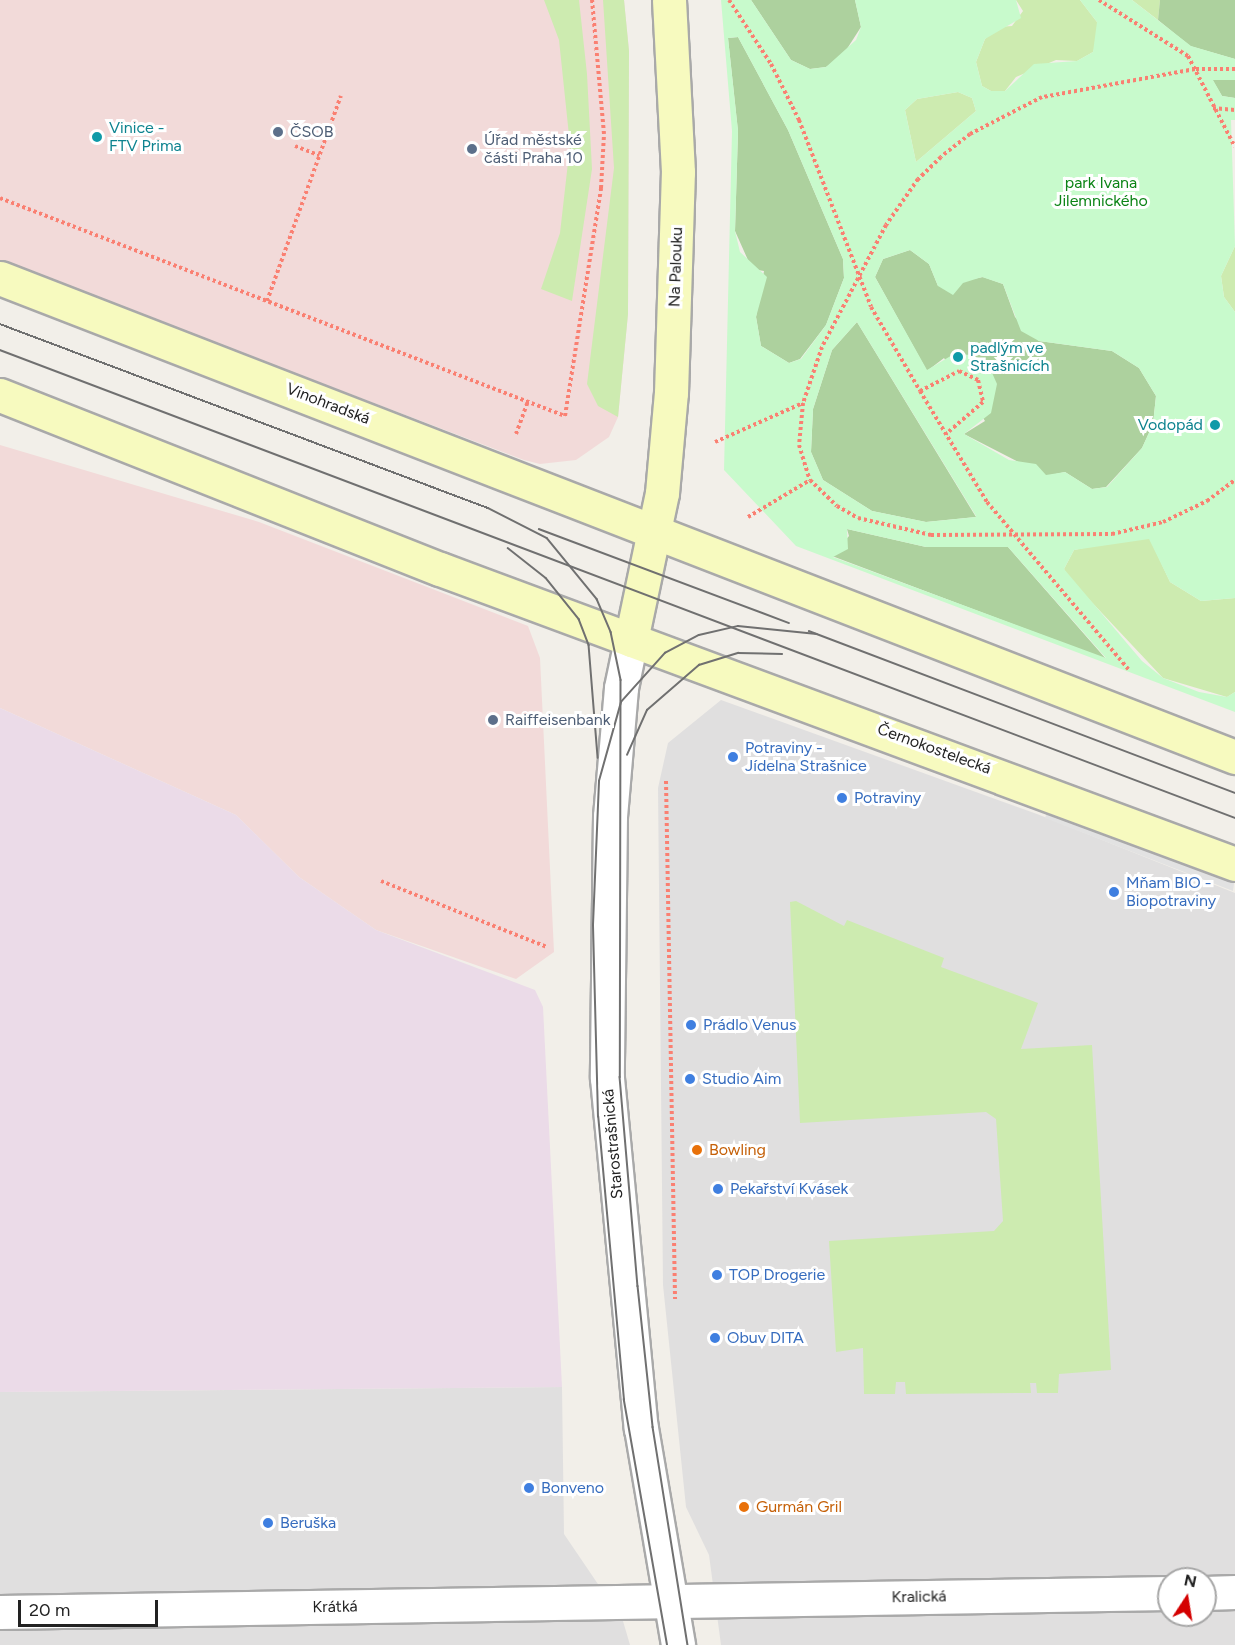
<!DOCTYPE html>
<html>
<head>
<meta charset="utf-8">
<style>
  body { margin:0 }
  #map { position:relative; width:1235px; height:1645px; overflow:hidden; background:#f2efe9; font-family:Figtree,sans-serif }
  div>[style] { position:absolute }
  .residential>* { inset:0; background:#e0dfdf }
  .commercial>* { inset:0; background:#f2dad9 }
  .industrial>* { inset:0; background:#ebdbe8 }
  .grass>* { inset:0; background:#cdebb0 }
  .forest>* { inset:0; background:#add19e }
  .park>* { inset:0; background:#c8facc }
  .parking>* { inset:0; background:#e2e2e2 }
  .path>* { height:4px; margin-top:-2px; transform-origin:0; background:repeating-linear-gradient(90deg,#fa8072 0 3px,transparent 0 6px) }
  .roads { filter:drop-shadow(2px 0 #a9a9a9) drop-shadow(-2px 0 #a9a9a9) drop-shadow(0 2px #a9a9a9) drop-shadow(0 -2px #a9a9a9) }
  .street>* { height:33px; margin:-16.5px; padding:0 16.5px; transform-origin:16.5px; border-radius:16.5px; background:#fff }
  .secondary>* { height:33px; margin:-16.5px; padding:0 16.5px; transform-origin:16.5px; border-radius:16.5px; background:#f7fabf }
  .tram>* { height:1.5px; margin:-0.75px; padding:0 0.75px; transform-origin:0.75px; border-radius:0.75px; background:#707070 }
  .dots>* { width:16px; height:16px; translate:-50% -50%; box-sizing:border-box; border:3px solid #fff; border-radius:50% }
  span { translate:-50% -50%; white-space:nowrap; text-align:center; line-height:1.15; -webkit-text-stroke:6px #fff; paint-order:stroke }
  .culture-label { font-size:16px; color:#0d838f }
  .left { translate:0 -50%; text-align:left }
  .right { translate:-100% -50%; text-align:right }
  .service-label { font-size:16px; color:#4e5e75 }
  .park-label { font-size:16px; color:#0c8416 }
  .street-label { font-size:16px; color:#222 }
  .shop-label { font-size:16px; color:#366cbe }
  .food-label { font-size:16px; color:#c56008 }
  .north { position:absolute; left:1157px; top:1567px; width:60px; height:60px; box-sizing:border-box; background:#fff; border:2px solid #a7a7a7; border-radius:50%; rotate:12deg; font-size:16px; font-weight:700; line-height:24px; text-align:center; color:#222 }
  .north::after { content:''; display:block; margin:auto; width:21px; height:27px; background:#d40000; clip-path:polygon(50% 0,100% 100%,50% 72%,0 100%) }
  .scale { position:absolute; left:18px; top:1600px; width:140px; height:27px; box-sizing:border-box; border:3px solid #222; border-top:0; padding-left:8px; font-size:18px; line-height:21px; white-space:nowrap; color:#222; -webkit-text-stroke:4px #fff; paint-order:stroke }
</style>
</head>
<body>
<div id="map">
  <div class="residential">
    <i style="clip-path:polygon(evenodd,721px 700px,1037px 814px,1235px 893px,1235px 1645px,721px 1645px,709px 1555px,686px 1507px,663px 1285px,658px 788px,668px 743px,721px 700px,1169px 1579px,1205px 1579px,1205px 1615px,1169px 1615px,1169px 1579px)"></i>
    <i style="clip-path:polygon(562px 1387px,564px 1534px,623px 1621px,630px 1645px,0 1645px,0 1392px)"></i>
  </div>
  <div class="commercial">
    <i style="clip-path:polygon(0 0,624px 0,629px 51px,628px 314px,618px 417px,609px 437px,576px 460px,540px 464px,524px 460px,0 261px)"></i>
    <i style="clip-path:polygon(0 445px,259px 522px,528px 626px,540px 658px,554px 952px,516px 979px,376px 930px,299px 877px,236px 815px,0 708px)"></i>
  </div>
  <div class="industrial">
    <i style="clip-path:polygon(0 708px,236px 815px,299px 877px,376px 930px,535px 990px,543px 1007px,562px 1387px,0 1392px)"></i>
  </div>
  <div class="grass">
    <i style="clip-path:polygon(544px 0,579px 0,587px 74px,592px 169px,572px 301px,541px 289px,560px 233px,570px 145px,559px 40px)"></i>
    <i style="clip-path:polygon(603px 0,624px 0,629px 51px,628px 314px,618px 417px,598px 406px,587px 384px,614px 168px)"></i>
    <i style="clip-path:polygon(1016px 0,1080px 0,1097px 22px,1098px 38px,1093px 52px,1077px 61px,1056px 60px,1016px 77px,1005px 91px,991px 91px,982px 86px,976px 62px,985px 39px,998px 27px,1012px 26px,1023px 11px)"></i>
    <i style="clip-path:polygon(1132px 0,1160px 0,1158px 20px)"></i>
    <i style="clip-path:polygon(958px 92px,972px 98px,976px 111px,916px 162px,905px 110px,917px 99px)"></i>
    <i style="clip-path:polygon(1235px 246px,1235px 312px,1224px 297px,1221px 276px)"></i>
    <i style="clip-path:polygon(1137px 537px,1150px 539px,1170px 582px,1201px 601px,1235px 598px,1235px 692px,1227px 697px,1163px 678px,1069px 578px,1064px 569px,1074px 550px)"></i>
    <i style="clip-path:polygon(796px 901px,844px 926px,847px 920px,944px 958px,941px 967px,1038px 1003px,1021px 1049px,1092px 1045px,1111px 1370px,1059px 1374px,1058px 1393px,1037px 1393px,1036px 1383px,1030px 1383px,1031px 1393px,906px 1394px,905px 1382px,896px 1382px,895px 1394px,864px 1394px,863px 1348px,836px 1352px,829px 1241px,994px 1231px,1003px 1221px,996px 1119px,986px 1112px,800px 1123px,790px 902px)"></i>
  </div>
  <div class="forest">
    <i style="clip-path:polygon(751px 0,855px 0,861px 27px,843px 55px,826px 67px,810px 69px,791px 60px)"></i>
    <i style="clip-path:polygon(1160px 0,1235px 0,1235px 59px,1190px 46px,1158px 20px)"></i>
    <i style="clip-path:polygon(738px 37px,788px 130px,843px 259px,844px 278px,826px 325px,800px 359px,789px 363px,761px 346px,756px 317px,764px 271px,752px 269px,735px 231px,738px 131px,728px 38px)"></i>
    <i style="clip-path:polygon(1212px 79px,1235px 80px,1235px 98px,1222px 96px)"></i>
    <i style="clip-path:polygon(910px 250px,929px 264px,938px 286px,983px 277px,1003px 284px,1015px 317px,1039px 341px,1112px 351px,1139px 368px,1156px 396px,1153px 424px,1142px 448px,1106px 487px,1092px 489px,1065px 472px,1046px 476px,964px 434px,985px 421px,944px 358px,927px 371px,875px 277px,883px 259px)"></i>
    <i style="clip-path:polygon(857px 322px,976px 517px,926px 522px,872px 511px,823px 480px,811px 452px,813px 409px,832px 350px)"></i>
    <i style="clip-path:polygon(847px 529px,926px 547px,1008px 547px,1106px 659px,832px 556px,849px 536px)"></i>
  </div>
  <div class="park">
    <i style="clip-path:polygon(evenodd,721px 0,751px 0,791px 60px,810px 69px,826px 67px,856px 40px,861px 27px,855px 0,1016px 0,1021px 18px,985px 39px,976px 62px,982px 86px,991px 91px,1005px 91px,1034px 64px,1077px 61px,1093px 52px,1097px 22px,1080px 0,1132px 0,1191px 46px,1235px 59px,1235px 80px,1213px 80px,1222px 96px,1235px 98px,1235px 120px,1231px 120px,1235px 246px,1221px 276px,1224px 297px,1235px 312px,1235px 598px,1201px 601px,1170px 582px,1149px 539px,1074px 550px,1064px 569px,1142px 661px,1163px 678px,1199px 692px,1227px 697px,1235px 692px,1235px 712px,796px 546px,724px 470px,732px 131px,721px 0,738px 37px,788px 130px,843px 259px,844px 278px,826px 325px,801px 359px,789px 363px,761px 346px,756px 317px,767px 277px,740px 252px,735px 231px,738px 131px,728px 38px,738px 37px,721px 0,958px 92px,972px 98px,976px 111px,916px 162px,905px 110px,917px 99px,958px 92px,721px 0,910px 250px,929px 264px,938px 286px,953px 295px,963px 283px,982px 277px,1003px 284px,1021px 331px,1039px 341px,1112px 351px,1139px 368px,1156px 396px,1153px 424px,1142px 448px,1107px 487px,1092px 489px,1065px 472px,1046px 475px,1036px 464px,1009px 460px,964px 434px,991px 413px,997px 384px,989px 366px,972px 355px,954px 354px,927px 370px,875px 277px,883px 259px,910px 250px,721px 0,857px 322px,976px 516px,976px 517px,926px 522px,872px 511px,823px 480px,811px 452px,813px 409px,832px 350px,857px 322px,721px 0,847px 529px,926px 547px,1008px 547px,1106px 658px,833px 557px,848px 549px,847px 529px)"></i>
  </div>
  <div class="parking">
    <i style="clip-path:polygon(1051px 803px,1235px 876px,1233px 891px,1045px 818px)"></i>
  </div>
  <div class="path">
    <i style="left:729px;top:0;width:77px;rotate:56.7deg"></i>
    <i style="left:771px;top:64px;width:63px;rotate:63.4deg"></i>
    <i style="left:799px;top:120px;width:200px;rotate:68.9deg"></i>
    <i style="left:871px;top:307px;width:97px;rotate:59.7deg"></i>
    <i style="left:920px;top:391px;width:130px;rotate:58.9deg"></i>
    <i style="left:987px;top:502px;width:221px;rotate:49.8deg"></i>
    <i style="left:1099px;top:0;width:105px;rotate:32.2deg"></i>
    <i style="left:1188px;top:56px;width:102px;rotate:62.7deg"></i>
    <i style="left:1235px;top:69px;width:40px;rotate:180deg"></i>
    <i style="left:1195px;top:69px;width:156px;rotate:169.6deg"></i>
    <i style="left:1042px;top:97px;width:81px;rotate:152.8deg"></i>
    <i style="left:970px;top:134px;width:37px;rotate:142deg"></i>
    <i style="left:941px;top:157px;width:32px;rotate:136deg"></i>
    <i style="left:918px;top:179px;width:56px;rotate:124.8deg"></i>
    <i style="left:886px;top:225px;width:138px;rotate:117.7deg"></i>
    <i style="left:822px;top:347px;width:59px;rotate:108.7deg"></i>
    <i style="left:803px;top:403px;width:42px;rotate:95.4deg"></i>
    <i style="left:799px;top:445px;width:37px;rotate:73deg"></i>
    <i style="left:810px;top:480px;width:37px;rotate:44deg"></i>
    <i style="left:837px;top:506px;width:24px;rotate:30deg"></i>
    <i style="left:858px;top:518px;width:75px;rotate:13.1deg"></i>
    <i style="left:931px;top:535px;width:181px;rotate:-0.3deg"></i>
    <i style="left:1112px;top:534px;width:52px;rotate:-13.2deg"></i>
    <i style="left:1163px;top:522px;width:49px;rotate:-25.5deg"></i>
    <i style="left:1207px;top:501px;width:35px;rotate:-37deg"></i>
    <i style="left:1213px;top:108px;width:22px;rotate:5deg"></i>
    <i style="left:295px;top:146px;width:26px;rotate:21deg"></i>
    <i style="left:0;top:198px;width:606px;rotate:21.1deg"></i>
    <i style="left:565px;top:416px;width:231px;rotate:-81deg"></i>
    <i style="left:601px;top:188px;width:54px;rotate:-86.8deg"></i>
    <i style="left:604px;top:134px;width:135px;rotate:-95.1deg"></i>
    <i style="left:267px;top:301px;width:218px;rotate:-70.2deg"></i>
    <i style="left:920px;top:391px;width:44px;rotate:-27.1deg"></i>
    <i style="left:959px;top:371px;width:21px;rotate:25deg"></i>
    <i style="left:978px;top:380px;width:23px;rotate:77deg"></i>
    <i style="left:983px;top:402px;width:49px;rotate:139.1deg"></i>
    <i style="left:516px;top:434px;width:35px;rotate:-70deg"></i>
    <i style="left:715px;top:442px;width:96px;rotate:-23.9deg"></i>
    <i style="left:748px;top:517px;width:72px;rotate:-30.8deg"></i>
    <i style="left:666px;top:781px;width:518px;rotate:89deg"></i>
    <i style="left:381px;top:881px;width:179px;rotate:21.7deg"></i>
  </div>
  <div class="roads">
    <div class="street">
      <i style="left:631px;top:640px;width:49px;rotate:101.8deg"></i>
      <i style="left:621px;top:688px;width:128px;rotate:94.9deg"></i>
      <i style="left:610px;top:816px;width:262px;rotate:90.7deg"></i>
      <i style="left:607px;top:1078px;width:352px;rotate:84.5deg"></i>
      <i style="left:641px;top:1428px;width:220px;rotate:80.3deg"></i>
      <i style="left:1205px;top:1593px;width:30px;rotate:-2deg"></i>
      <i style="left:0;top:1612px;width:1169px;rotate:-0.93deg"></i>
    </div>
    <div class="secondary">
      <i style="left:0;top:278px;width:1325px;rotate:21.2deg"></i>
      <i style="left:0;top:395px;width:473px;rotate:21.6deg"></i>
      <i style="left:440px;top:569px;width:848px;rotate:20.36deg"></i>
      <i style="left:631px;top:640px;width:150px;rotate:-78.1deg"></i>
      <i style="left:662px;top:493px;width:100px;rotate:-84.9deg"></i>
      <i style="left:671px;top:393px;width:221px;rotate:-88.2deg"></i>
      <i style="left:678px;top:172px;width:172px;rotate:-93deg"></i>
    </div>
  </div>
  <div class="tram">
    <i style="left:0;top:324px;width:522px;rotate:20.66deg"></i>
    <i style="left:488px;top:508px;width:66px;rotate:27deg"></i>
    <i style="left:547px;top:538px;width:79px;rotate:50.7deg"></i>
    <i style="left:597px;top:599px;width:36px;rotate:67deg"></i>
    <i style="left:611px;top:632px;width:49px;rotate:78.2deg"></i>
    <i style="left:621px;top:680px;width:397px;rotate:90.1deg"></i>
    <i style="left:620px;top:1077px;width:210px;rotate:85.1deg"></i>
    <i style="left:638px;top:1286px;width:142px;rotate:83.9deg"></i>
    <i style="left:653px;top:1427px;width:221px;rotate:80.9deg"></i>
    <i style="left:0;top:350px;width:1321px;rotate:20.75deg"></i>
    <i style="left:539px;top:529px;width:267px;rotate:20.6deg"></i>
    <i style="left:508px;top:548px;width:48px;rotate:38.3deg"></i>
    <i style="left:546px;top:578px;width:53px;rotate:51.2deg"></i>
    <i style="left:579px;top:619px;width:28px;rotate:69deg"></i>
    <i style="left:589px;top:645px;width:113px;rotate:85.4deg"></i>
    <i style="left:809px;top:631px;width:456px;rotate:20.8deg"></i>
    <i style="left:627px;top:755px;width:49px;rotate:-66deg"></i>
    <i style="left:647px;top:710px;width:69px;rotate:-40.9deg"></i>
    <i style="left:699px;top:665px;width:41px;rotate:-17.1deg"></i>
    <i style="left:738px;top:653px;width:44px;rotate:1.3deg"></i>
    <i style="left:667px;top:1645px;width:249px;rotate:-100deg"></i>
    <i style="left:624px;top:1400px;width:284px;rotate:-95.2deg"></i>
    <i style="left:598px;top:1117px;width:192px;rotate:-91.5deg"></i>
    <i style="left:593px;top:925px;width:144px;rotate:-87.6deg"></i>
    <i style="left:599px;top:781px;width:82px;rotate:-74.4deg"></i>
    <i style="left:621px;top:702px;width:66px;rotate:-48.1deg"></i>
    <i style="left:665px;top:653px;width:38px;rotate:-28deg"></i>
    <i style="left:699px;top:635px;width:40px;rotate:-13deg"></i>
    <i style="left:738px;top:626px;width:79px;rotate:5.8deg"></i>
  </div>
  <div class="dots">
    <i style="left:278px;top:132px;background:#5c6f8a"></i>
    <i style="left:97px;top:137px;background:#0f9aa8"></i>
    <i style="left:472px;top:149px;background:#5c6f8a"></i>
    <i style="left:958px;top:357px;background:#0f9aa8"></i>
    <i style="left:1215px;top:425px;background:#0f9aa8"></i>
    <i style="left:493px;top:720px;background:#5c6f8a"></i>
    <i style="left:733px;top:757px;background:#3f7fe0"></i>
    <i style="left:842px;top:798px;background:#3f7fe0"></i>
    <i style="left:1114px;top:892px;background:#3f7fe0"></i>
    <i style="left:691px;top:1025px;background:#3f7fe0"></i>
    <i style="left:690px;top:1079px;background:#3f7fe0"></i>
    <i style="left:697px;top:1150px;background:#e8710a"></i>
    <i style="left:718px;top:1189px;background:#3f7fe0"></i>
    <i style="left:717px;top:1275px;background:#3f7fe0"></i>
    <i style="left:715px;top:1338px;background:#3f7fe0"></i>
    <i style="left:529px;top:1488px;background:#3f7fe0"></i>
    <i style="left:744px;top:1507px;background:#e8710a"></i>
    <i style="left:268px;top:1523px;background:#3f7fe0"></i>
  </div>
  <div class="culture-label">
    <span class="left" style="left:109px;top:137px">Vinice -<br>FTV Prima</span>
    <span class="left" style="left:970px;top:357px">padlým ve<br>Strašnicích</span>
    <span class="right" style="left:1203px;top:425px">Vodopád</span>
  </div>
  <div class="service-label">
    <span class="left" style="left:290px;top:132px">ČSOB</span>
    <span class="left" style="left:484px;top:149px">Úřad městské<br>části Praha 10</span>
    <span class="left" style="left:505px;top:720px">Raiffeisenbank</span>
  </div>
  <div class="park-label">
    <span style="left:1101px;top:192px">park Ivana<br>Jilemnického</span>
  </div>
  <div class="street-label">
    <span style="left:676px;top:267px;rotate:-88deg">Na Palouku</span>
    <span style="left:328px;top:404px;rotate:21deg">Vinohradská</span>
    <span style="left:934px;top:749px;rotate:20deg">Černokostelecká</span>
    <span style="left:613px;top:1144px;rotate:-95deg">Starostrašnická</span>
    <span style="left:919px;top:1597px;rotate:-1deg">Kralická</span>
    <span style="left:335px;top:1607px;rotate:-1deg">Krátká</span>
  </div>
  <div class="shop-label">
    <span class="left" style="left:745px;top:757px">Potraviny -<br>Jídelna Strašnice</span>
    <span class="left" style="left:854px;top:798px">Potraviny</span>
    <span class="left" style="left:1126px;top:892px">Mňam BIO -<br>Biopotraviny</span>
    <span class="left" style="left:703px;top:1025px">Prádlo Venus</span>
    <span class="left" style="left:702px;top:1079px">Studio Aim</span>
    <span class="left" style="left:730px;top:1189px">Pekařství Kvásek</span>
    <span class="left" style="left:729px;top:1275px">TOP Drogerie</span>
    <span class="left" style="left:727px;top:1338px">Obuv DITA</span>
    <span class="left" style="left:541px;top:1488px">Bonveno</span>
    <span class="left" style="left:280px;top:1523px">Beruška</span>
  </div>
  <div class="food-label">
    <span class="left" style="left:709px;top:1150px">Bowling</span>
    <span class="left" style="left:756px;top:1507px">Gurmán Gril</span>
  </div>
  <div class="north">N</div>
  <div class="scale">20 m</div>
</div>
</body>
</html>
